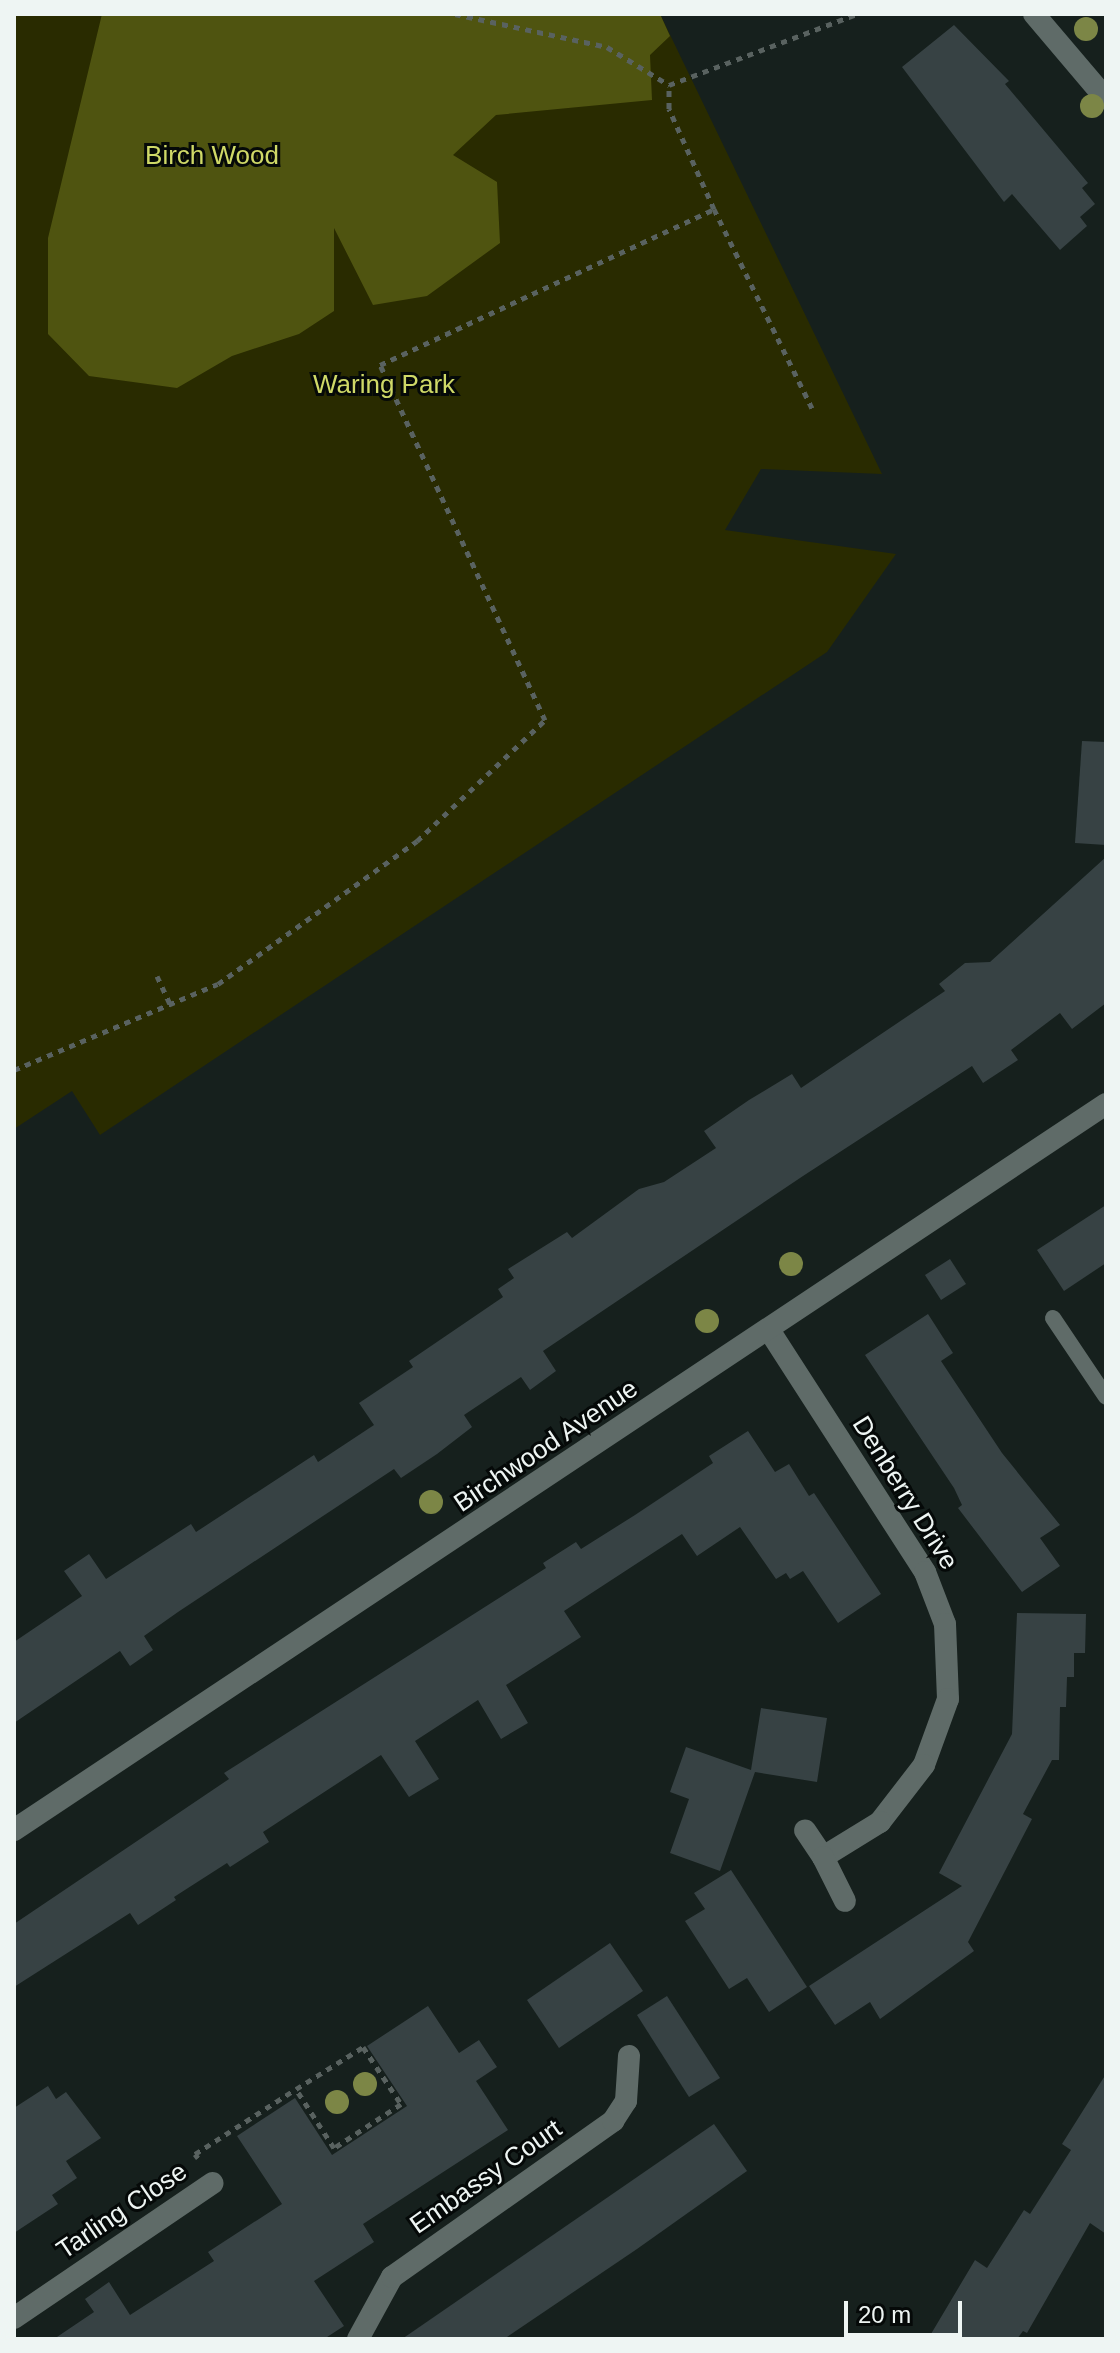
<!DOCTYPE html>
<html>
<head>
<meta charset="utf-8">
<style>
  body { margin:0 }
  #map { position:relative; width:1120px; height:2353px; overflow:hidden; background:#16201d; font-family:Helvetica,sans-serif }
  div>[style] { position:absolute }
  .green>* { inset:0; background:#292b00 }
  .forest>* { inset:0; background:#4f5410 }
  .building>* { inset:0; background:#374244 }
  .path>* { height:5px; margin-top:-2.5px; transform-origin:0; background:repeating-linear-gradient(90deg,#596260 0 6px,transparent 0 12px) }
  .service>* { height:16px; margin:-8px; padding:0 8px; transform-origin:8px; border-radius:8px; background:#5f6b68 }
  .minor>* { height:22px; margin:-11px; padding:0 11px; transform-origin:11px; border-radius:11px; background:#5f6b68 }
  .trees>* { width:24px; height:24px; margin:-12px; border-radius:50%; background:#7c8646 }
  span { translate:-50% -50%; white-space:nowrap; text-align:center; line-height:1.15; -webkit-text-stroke:6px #050908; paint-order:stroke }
  .park-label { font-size:26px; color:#cfd967 }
  .street-label { font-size:26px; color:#eef5f3 }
  .frame { position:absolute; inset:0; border:16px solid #eef5f3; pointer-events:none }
  .scale { position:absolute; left:844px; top:2301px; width:118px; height:36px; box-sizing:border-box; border:4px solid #eef5f3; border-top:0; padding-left:10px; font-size:24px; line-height:28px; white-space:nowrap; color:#eef5f3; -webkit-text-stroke:6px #050908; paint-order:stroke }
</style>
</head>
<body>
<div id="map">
  <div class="green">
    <i style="clip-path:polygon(14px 14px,660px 14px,882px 474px,761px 469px,725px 530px,896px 554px,827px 652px,100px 1135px,72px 1091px,14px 1129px)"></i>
  </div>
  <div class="forest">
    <i style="clip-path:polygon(102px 14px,660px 14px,670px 36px,650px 55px,652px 100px,496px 115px,453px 155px,497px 182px,500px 243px,427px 296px,373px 305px,334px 228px,334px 311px,299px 334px,232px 356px,177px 388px,89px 376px,48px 334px,48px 238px)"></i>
  </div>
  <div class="building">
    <i style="clip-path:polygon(954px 25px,1009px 81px,1005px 84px,1088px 183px,1082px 188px,1095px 204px,1080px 217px,1087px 226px,1060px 250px,1012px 194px,1004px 202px,902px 67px)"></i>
    <i style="clip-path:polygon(1082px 741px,1106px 742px,1106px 845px,1075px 843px)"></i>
    <i style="clip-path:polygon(1106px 857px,1106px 1003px,1072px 1029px,1060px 1013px,1011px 1050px,1018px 1060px,983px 1083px,972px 1066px,803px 1176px,543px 1351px,556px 1371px,530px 1390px,521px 1377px,464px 1415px,472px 1427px,437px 1454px,401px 1478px,394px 1469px,178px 1612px,144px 1636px,153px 1650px,130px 1666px,120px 1651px,14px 1723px,14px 1642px,82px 1596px,64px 1571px,89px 1554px,106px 1579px,191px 1524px,196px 1532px,314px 1455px,318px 1462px,374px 1425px,359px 1403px,413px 1367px,409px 1361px,503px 1297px,498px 1289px,514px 1278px,508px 1269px,567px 1232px,572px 1238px,639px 1189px,664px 1182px,716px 1148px,704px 1131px,749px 1100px,792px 1074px,801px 1088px,945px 991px,939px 984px,965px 963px,990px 962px)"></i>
    <i style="clip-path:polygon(1106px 1205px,1106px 1263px,1064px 1291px,1037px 1250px)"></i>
    <i style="clip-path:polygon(950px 1259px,966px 1284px,941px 1300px,925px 1275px)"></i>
    <i style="clip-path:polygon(928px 1314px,953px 1353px,941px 1361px,1002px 1453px,1060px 1525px,1040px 1538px,1060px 1566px,1022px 1592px,958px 1508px,962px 1505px,954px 1488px,865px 1355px)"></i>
    <i style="clip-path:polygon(748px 1431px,775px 1472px,789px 1464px,809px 1496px,814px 1493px,881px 1594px,838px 1623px,803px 1571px,790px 1579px,786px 1573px,776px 1579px,740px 1527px,697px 1556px,682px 1534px,564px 1611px,581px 1637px,506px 1685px,528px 1723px,501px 1739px,478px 1700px,415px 1741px,439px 1779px,409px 1797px,381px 1755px,263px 1832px,269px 1842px,230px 1867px,227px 1863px,174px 1897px,176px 1900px,138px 1925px,130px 1913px,14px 1987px,14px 1924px,229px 1779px,224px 1773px,546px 1568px,543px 1563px,576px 1542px,581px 1549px,635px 1515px,713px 1463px,709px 1456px)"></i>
    <i style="clip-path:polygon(1017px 1613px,1086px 1614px,1085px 1653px,1074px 1653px,1074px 1677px,1067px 1677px,1066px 1707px,1060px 1707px,1059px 1760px,1052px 1760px,1023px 1814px,1032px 1819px,968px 1942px,974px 1951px,880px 2019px,870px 2002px,835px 2025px,809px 1986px,962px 1886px,939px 1873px,1012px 1734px)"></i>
    <i style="clip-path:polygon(761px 1708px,827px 1718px,817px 1782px,755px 1772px,720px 1871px,670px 1853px,689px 1799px,670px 1792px,686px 1747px,751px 1770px)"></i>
    <i style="clip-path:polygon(731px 1870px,807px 1987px,769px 2012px,747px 1978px,729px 1989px,685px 1921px,705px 1909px,694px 1893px)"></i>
    <i style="clip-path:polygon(610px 1943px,643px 1991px,559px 2048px,527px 2000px)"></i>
    <i style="clip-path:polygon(667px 1996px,720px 2078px,689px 2097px,637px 2015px)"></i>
    <i style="clip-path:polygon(428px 2006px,459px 2053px,479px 2040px,497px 2067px,476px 2081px,508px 2130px,363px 2224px,374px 2242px,314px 2281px,344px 2326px,324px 2339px,54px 2339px,94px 2312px,85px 2299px,109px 2282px,130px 2315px,214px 2261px,208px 2252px,282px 2204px,237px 2136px,295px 2098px,332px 2155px,407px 2106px,367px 2046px)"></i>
    <i style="clip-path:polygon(1106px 2074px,1106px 2234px,1090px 2223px,1027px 2333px,1023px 2331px,1017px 2339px,928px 2339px,975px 2260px,987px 2268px,1024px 2210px,1030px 2214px,1071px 2150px,1062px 2144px)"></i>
    <i style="clip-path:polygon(48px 2086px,56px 2099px,66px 2092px,101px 2138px,66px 2161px,77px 2178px,52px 2195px,58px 2204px,14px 2233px,14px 2108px)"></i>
    <i style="clip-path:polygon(714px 2124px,747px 2171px,637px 2249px,504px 2339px,402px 2339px)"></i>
  </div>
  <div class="path">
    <i style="left:455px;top:14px;width:156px;rotate:12.2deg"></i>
    <i style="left:607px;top:47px;width:73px;rotate:31.5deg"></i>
    <i style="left:714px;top:209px;width:222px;rotate:63.8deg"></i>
    <i style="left:157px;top:976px;width:31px;rotate:65deg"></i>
    <i style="left:14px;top:1070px;width:221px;rotate:-22.9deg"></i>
    <i style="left:218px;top:984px;width:245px;rotate:-35.7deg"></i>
    <i style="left:417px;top:841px;width:176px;rotate:-43.4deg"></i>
    <i style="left:545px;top:720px;width:391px;rotate:-114.9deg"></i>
    <i style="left:380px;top:365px;width:369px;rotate:-25deg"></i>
    <i style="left:714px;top:209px;width:110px;rotate:-114.2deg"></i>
    <i style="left:669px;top:109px;width:24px;rotate:-90deg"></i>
    <i style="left:669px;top:85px;width:201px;rotate:-20.7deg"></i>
    <i style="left:198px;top:2158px;width:5px;rotate:-127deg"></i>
    <i style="left:195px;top:2154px;width:120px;rotate:-32.8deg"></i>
    <i style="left:296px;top:2089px;width:79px;rotate:-32.1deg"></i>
    <i style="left:363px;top:2047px;width:69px;rotate:56.3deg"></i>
    <i style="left:401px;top:2104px;width:80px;rotate:146.7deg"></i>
    <i style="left:334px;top:2148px;width:70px;rotate:-122.8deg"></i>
  </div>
  <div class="service">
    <i style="left:1053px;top:1318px;width:95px;rotate:56.1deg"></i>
  </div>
  <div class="minor">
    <i style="left:1034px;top:14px;width:111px;rotate:49.7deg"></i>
    <i style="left:769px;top:1330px;width:288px;rotate:57.2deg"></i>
    <i style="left:925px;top:1572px;width:56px;rotate:69deg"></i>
    <i style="left:945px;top:1624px;width:75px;rotate:87.7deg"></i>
    <i style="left:948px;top:1699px;width:70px;rotate:110deg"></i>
    <i style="left:924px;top:1765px;width:72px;rotate:127.7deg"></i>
    <i style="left:880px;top:1822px;width:67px;rotate:148.4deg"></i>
    <i style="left:823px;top:1857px;width:32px;rotate:-124deg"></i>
    <i style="left:14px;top:1830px;width:1311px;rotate:-33.62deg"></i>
    <i style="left:823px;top:1857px;width:49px;rotate:63.4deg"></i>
    <i style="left:14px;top:2318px;width:240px;rotate:-34.2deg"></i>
    <i style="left:358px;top:2339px;width:71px;rotate:-61.3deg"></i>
    <i style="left:392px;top:2277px;width:271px;rotate:-35.2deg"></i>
    <i style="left:613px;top:2121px;width:24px;rotate:-57deg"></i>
    <i style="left:626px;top:2101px;width:45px;rotate:-86.2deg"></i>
  </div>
  <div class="trees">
    <i style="left:1086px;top:29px"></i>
    <i style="left:1092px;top:106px"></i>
    <i style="left:791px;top:1264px"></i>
    <i style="left:707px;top:1321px"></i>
    <i style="left:431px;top:1502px"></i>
    <i style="left:365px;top:2084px"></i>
    <i style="left:337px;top:2102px"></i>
  </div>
  <div class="park-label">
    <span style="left:212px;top:156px">Birch Wood</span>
    <span style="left:384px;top:385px">Waring Park</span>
  </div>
  <div class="street-label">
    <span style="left:546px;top:1446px;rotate:-34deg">Birchwood Avenue</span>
    <span style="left:905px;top:1493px;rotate:58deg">Denberry Drive</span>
    <span style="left:486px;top:2177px;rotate:-35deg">Embassy Court</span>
    <span style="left:122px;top:2211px;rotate:-34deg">Tarling Close</span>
  </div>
  <div class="frame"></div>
  <div class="scale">20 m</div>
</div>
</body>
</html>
